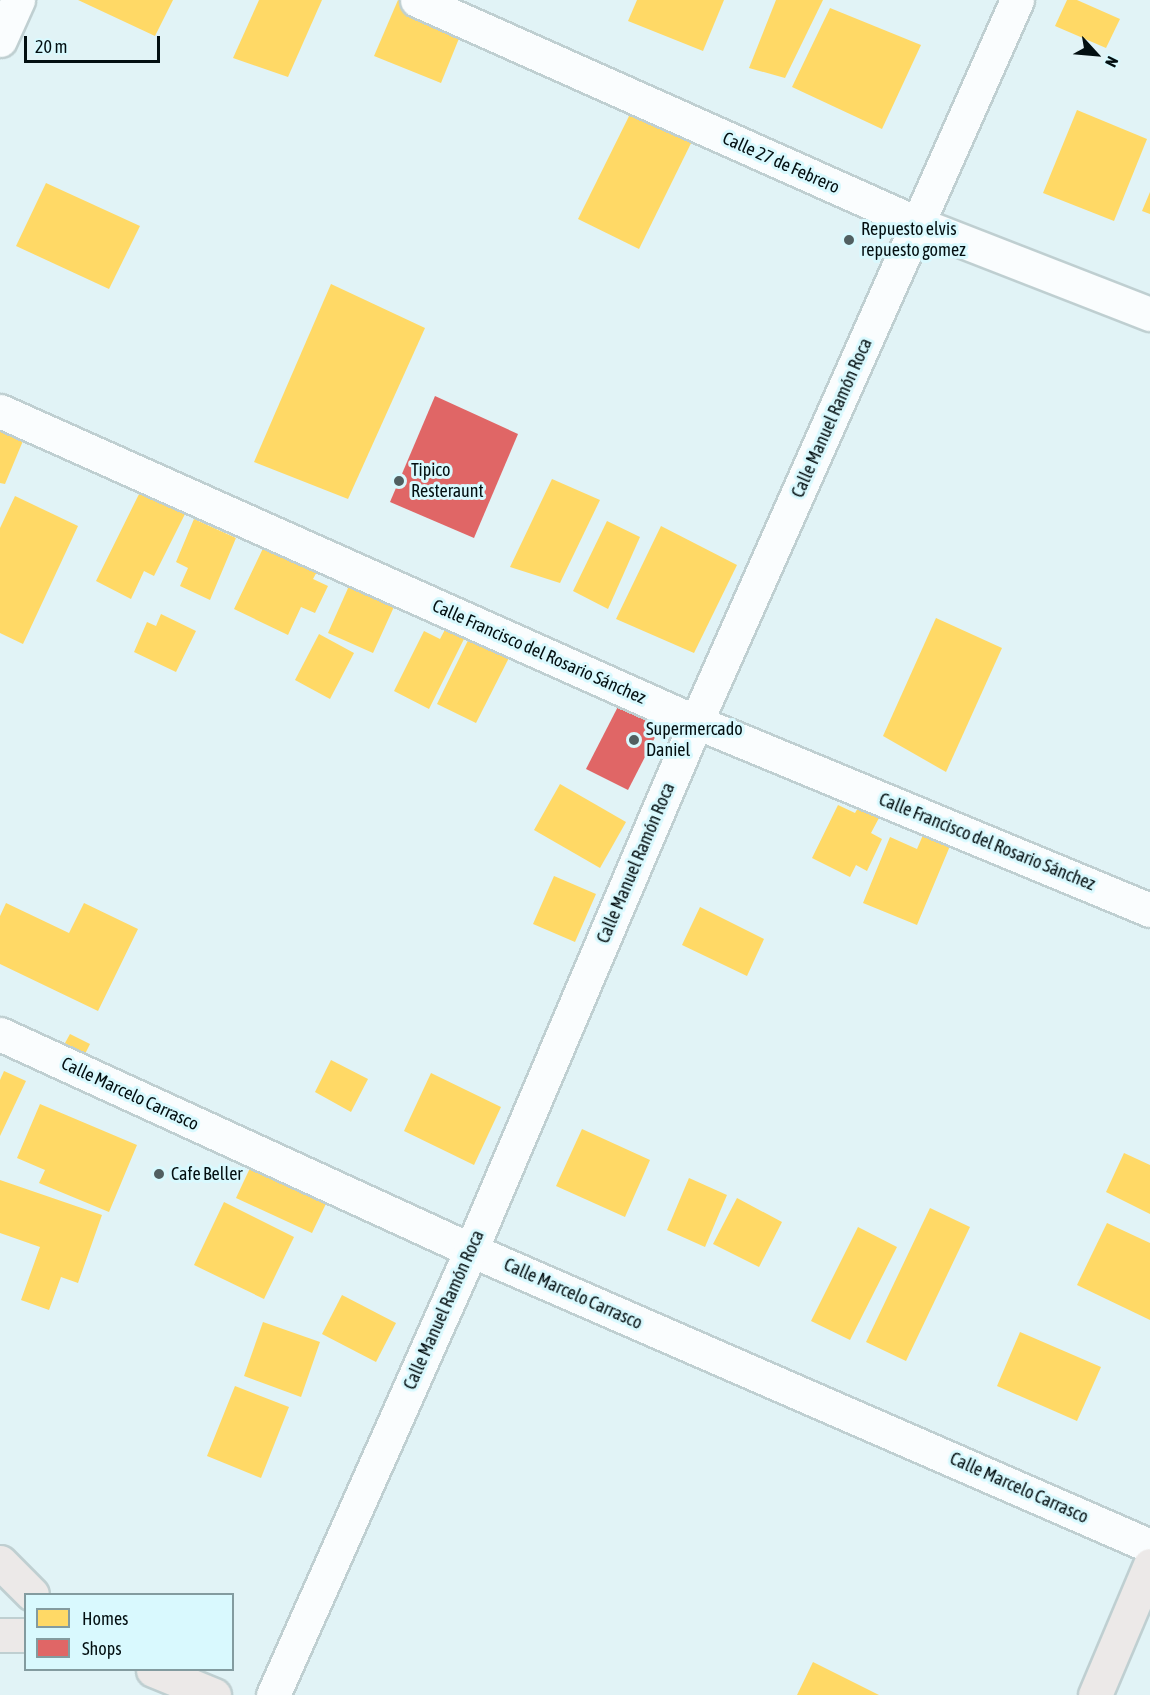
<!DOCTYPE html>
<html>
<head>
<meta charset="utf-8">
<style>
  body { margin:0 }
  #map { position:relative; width:1150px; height:1695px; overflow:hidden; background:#e1f3f6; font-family:"Asap Condensed",sans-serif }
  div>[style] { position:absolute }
  .homes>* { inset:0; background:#ffd966 }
  .shops>* { inset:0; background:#e06666 }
  .roads { filter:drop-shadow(2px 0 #bfcfd1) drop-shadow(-2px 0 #bfcfd1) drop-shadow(0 2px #bfcfd1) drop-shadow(0 -2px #bfcfd1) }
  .minor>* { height:33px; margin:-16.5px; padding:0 16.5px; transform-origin:16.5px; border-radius:16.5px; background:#fafdfe }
  .major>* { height:33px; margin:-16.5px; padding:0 16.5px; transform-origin:16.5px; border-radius:16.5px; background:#ece9e8 }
  .dots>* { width:16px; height:16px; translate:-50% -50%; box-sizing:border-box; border:3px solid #d9f9fe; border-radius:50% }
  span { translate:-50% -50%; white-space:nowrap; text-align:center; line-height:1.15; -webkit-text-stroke:6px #d9f9fe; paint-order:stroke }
  .street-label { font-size:18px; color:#030f11 }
  .poi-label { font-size:18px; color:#030f11 }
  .left { translate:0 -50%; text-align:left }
  .legend { position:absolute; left:24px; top:1593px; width:210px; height:78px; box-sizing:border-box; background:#d9f9fe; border:2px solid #839b9f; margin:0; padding:8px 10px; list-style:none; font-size:18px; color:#030f11 }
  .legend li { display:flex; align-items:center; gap:12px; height:30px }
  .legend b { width:30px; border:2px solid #839b9f }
  .north { position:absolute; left:1066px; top:24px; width:60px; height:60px; -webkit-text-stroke:4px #d9f9fe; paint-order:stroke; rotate:116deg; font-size:16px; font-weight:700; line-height:24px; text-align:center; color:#030f11 }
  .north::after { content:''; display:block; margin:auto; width:21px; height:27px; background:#030f11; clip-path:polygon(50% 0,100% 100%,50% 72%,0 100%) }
  .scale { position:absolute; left:24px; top:36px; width:136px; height:27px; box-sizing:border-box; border:3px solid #030f11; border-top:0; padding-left:8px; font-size:18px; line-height:21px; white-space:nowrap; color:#030f11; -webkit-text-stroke:4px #d9f9fe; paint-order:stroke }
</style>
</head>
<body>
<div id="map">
  <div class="homes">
    <i style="clip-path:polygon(78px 0,173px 0,155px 36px)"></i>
    <i style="clip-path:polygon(259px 0,322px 0,288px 77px,233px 58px)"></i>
    <i style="clip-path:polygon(398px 0,464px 26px,441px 83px,374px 56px)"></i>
    <i style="clip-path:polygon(637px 0,724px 0,703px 51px,628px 21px)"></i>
    <i style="clip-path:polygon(776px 0,823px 0,785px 78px,749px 68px)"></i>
    <i style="clip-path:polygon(1067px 0,1077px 0,1120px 19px,1106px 48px,1055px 26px)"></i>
    <i style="clip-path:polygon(830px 8px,921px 45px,882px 129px,792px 87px)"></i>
    <i style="clip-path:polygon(639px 96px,699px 127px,639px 249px,578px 219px)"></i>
    <i style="clip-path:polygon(1077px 110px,1147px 139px,1114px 221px,1043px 193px)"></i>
    <i style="clip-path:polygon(46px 183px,140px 226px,109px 289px,16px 246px)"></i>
    <i style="clip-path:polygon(1150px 192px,1150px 214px,1142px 211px)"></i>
    <i style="clip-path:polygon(331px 284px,425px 328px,348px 499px,254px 462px)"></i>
    <i style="clip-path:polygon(0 425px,25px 436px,5px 484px,0 483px)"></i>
    <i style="clip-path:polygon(552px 479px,600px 500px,560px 583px,510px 567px)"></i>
    <i style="clip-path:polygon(142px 488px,187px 510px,154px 576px,144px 571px,131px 599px,96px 581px)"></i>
    <i style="clip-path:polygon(15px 496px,78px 526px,23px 644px,0 633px,0 528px)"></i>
    <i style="clip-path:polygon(194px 519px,236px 538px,210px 600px,180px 586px,188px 568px,176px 562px)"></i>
    <i style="clip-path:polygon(607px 521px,640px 537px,608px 609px,573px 591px)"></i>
    <i style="clip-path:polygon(661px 526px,737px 565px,694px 653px,616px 619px)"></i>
    <i style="clip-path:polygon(266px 542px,319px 568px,313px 579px,328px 586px,315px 613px,301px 607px,288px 635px,234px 609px)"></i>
    <i style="clip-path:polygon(353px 577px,398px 598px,373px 653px,328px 633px)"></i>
    <i style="clip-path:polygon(161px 614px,196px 631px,176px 672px,134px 652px,147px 622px,156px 626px)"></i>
    <i style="clip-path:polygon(936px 618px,1002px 648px,946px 772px,883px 736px)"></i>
    <i style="clip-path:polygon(449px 622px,468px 631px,429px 709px,394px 691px,424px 631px,440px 639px)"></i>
    <i style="clip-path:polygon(475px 626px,515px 646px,476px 723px,437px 704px)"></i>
    <i style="clip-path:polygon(319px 634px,354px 653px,330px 699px,295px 680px)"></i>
    <i style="clip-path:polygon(560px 784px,626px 822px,600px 868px,534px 830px)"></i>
    <i style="clip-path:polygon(838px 805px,855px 813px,859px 806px,880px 816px,871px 833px,882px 839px,867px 871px,856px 865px,850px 877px,812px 858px)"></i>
    <i style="clip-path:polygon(923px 835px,950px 846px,917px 925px,863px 903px,890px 837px,917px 849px)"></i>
    <i style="clip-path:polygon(554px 876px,596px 894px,575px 942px,533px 924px)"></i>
    <i style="clip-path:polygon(6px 903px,69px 933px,84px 903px,138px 929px,98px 1011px,0 964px,0 916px)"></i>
    <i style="clip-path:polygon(700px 907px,764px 939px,747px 976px,682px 945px)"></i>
    <i style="clip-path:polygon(70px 1034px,90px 1044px,85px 1054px,65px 1043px)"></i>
    <i style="clip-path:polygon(331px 1060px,368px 1079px,351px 1112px,315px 1092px)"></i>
    <i style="clip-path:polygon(4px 1071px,26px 1081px,0 1136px,0 1080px)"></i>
    <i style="clip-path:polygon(431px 1073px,501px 1107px,474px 1165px,404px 1131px)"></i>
    <i style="clip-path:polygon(40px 1104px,137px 1145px,109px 1212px,39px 1183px,45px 1170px,17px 1158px)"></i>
    <i style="clip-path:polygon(582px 1129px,650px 1160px,625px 1217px,556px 1186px)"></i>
    <i style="clip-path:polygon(257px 1153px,333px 1189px,312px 1233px,236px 1198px)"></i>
    <i style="clip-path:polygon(1124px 1153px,1150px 1165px,1150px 1214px,1106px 1192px)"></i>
    <i style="clip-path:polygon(689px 1178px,727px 1195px,705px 1247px,667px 1230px)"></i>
    <i style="clip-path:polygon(0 1180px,102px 1215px,78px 1283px,61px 1277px,49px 1310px,21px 1300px,40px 1247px,0 1233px)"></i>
    <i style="clip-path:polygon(737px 1198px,782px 1222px,759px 1267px,713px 1244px)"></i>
    <i style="clip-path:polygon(224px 1202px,294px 1237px,264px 1299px,194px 1265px)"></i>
    <i style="clip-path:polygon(930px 1208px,970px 1227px,906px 1361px,866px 1342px)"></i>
    <i style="clip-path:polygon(1107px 1223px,1150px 1243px,1150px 1320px,1077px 1285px)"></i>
    <i style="clip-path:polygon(858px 1227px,897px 1247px,850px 1340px,811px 1321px)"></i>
    <i style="clip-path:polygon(342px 1295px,396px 1323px,376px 1362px,322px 1334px)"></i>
    <i style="clip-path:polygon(263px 1322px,320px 1342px,301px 1397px,244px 1376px)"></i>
    <i style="clip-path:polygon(1020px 1332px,1101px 1367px,1077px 1421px,997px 1386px)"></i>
    <i style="clip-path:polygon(235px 1386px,289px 1407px,261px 1478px,207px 1456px)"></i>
    <i style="clip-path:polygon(813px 1662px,879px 1695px,797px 1695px)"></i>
  </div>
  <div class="shops">
    <i style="clip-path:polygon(435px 396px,518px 434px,474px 538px,390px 502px)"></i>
    <i style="clip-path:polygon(626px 691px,668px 712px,628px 790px,586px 769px)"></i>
  </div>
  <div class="roads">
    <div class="minor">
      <i style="left:417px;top:0;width:550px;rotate:24.05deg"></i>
      <i style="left:919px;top:224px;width:248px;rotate:21.3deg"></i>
      <i style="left:0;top:40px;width:44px;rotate:-65.8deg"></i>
      <i style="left:0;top:411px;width:762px;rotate:24.08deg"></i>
      <i style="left:696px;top:722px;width:491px;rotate:22.5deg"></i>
      <i style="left:0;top:1034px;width:518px;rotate:24.64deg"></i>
      <i style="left:471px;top:1250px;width:741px;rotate:23.55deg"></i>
      <i style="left:273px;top:1695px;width:487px;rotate:-66deg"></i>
      <i style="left:471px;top:1250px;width:574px;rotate:-66.92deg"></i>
      <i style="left:696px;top:722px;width:790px;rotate:-66.03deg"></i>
    </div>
    <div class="major">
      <i style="left:0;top:1562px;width:45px;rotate:45deg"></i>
      <i style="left:0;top:1635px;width:26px"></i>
      <i style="left:153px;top:1670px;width:66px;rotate:22.3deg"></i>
      <i style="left:1095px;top:1695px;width:141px;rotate:-67.1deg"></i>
    </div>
  </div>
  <div class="dots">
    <i style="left:849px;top:240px;background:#515f61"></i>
    <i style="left:399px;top:481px;background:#515f61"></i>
    <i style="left:634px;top:740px;background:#515f61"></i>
    <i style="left:159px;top:1174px;background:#515f61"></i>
  </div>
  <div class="street-label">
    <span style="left:781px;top:163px;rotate:24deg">Calle 27 de Febrero</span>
    <span style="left:832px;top:418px;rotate:-66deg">Calle Manuel Ramón Roca</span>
    <span style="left:539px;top:652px;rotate:24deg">Calle Francisco del Rosario Sánchez</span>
    <span style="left:987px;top:842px;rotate:22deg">Calle Francisco del Rosario Sánchez</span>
    <span style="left:636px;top:863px;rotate:-67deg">Calle Manuel Ramón Roca</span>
    <span style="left:130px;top:1094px;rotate:25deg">Calle Marcelo Carrasco</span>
    <span style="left:573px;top:1294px;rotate:24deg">Calle Marcelo Carrasco</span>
    <span style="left:444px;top:1310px;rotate:-66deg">Calle Manuel Ramón Roca</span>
    <span style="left:1019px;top:1488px;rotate:24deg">Calle Marcelo Carrasco</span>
  </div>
  <div class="poi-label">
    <span class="left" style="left:861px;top:240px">Repuesto elvis<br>repuesto gomez</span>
    <span class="left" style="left:411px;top:481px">Tipico<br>Resteraunt</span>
    <span class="left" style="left:646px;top:740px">Supermercado<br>Daniel</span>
    <span class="left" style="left:171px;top:1174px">Cafe Beller</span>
  </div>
  <ul class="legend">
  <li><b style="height:16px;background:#ffd966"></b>Homes</li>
  <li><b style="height:16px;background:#e06666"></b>Shops</li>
  </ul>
  <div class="north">N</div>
  <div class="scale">20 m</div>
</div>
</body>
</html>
